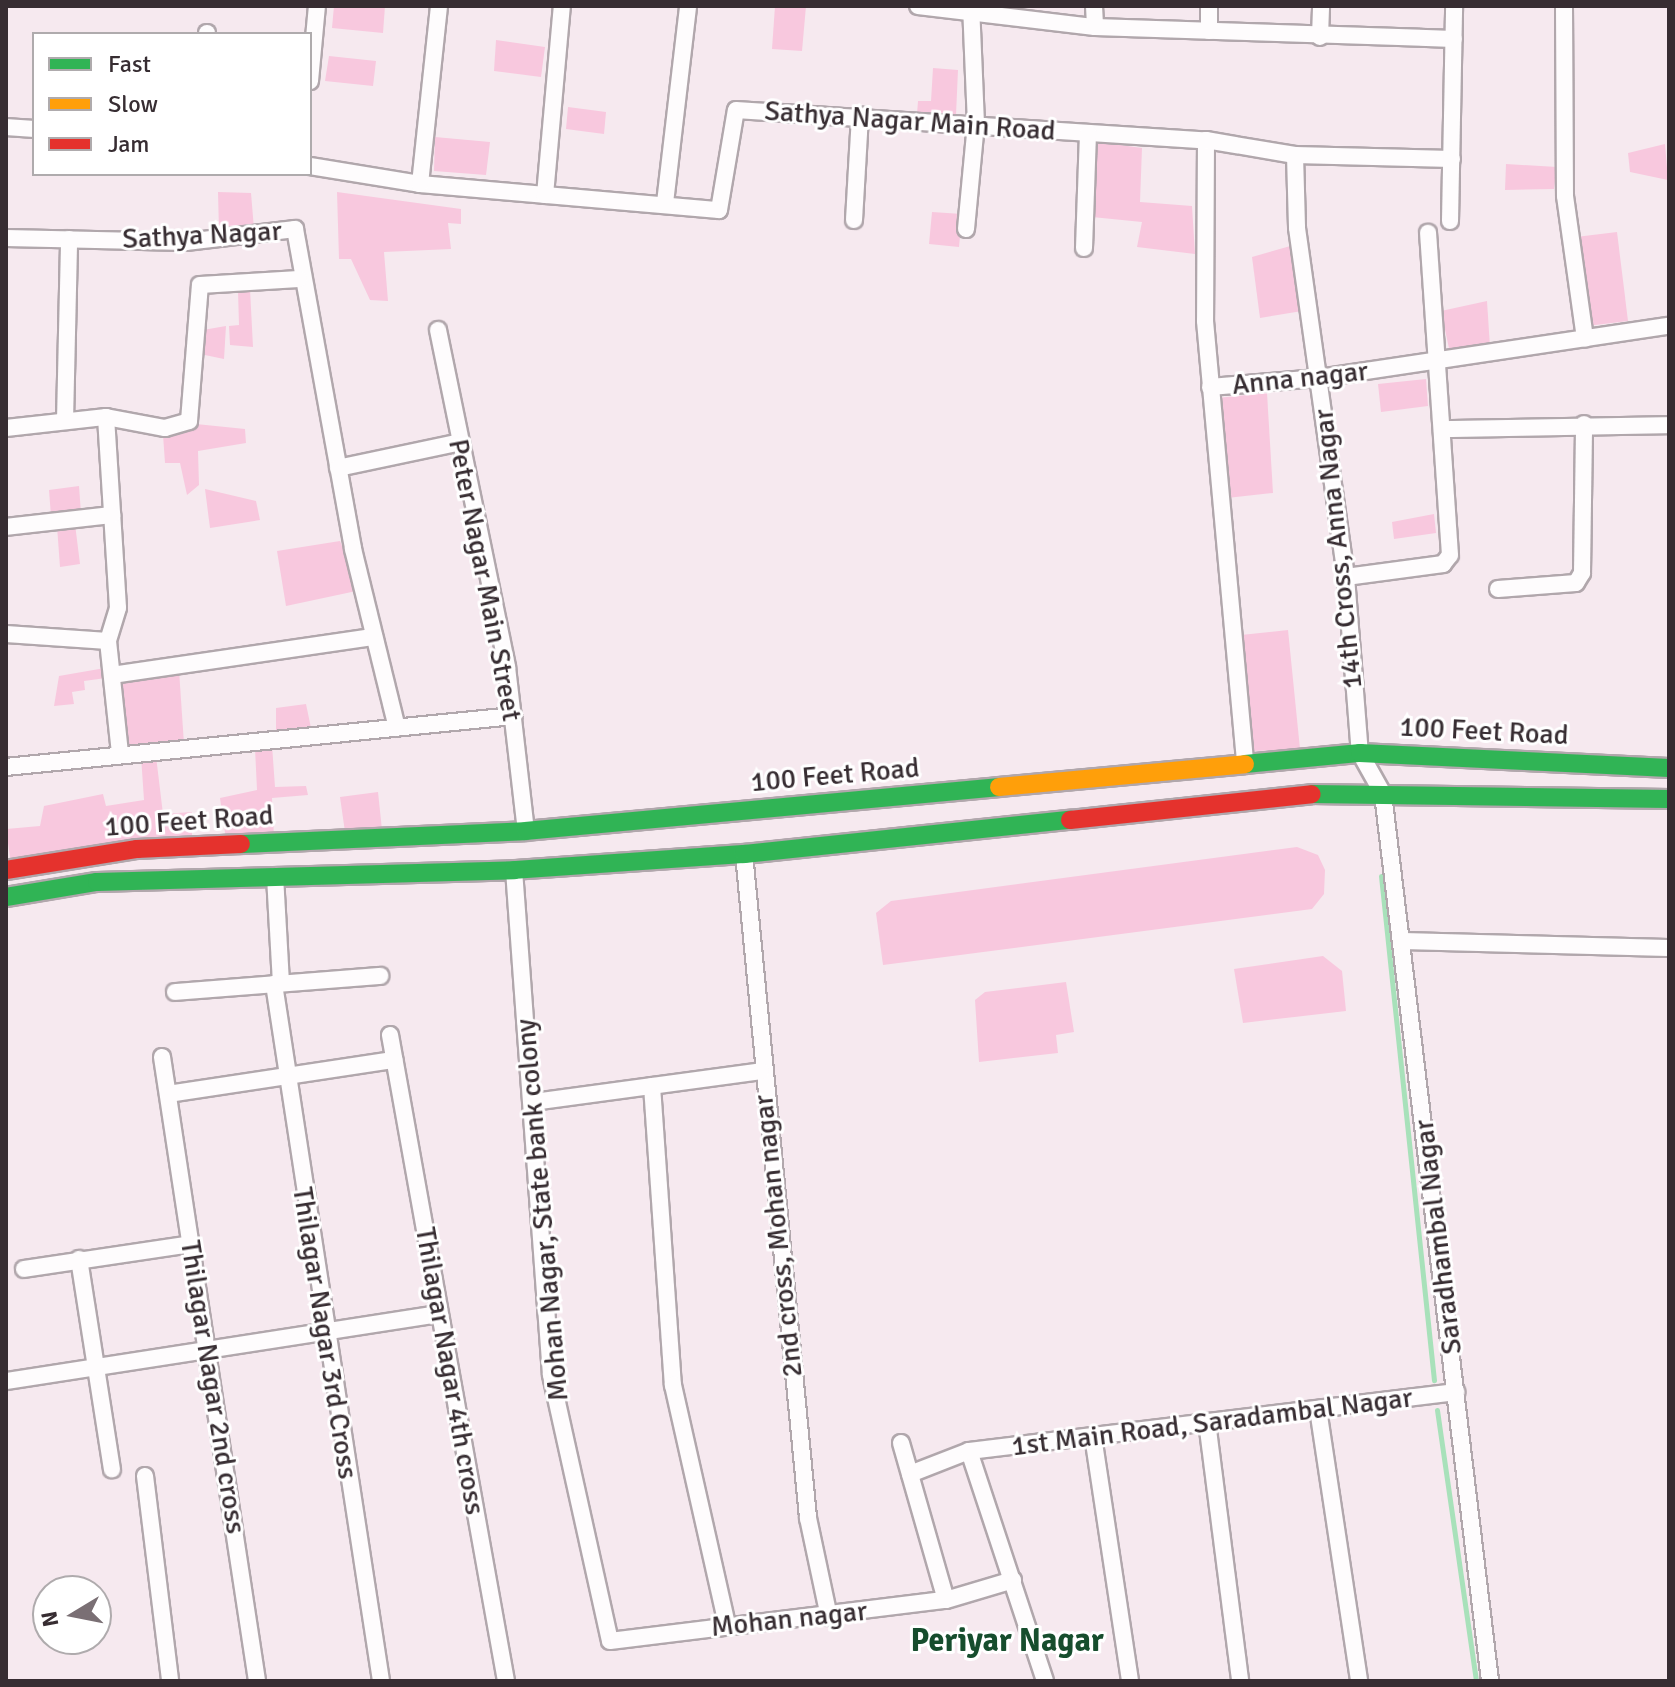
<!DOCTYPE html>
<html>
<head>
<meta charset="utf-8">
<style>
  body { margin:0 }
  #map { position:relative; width:1675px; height:1687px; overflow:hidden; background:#f6e9ef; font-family:Signika,sans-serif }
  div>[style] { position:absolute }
  .green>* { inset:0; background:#f8c8de }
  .stream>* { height:5px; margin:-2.5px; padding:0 2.5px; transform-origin:2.5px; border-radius:2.5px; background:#a8e1ba }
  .roads { filter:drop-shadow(2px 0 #b1a7ac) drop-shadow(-2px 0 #b1a7ac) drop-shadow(0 2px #b1a7ac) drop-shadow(0 -2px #b1a7ac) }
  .street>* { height:16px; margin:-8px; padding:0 8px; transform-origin:8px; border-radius:8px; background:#fefcfd }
  .fast>* { height:18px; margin:-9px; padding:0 9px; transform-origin:9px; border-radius:9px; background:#30b455 }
  .slow>* { height:18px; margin:-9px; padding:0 9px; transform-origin:9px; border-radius:9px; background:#ff9f0a }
  .jam>* { height:18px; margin:-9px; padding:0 9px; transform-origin:9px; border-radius:9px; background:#e5322d }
  span { translate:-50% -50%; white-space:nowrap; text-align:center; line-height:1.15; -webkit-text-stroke:6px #fff; paint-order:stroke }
  .street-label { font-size:28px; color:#372d32 }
  .quarter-label { font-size:32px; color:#164d2d; font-weight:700 }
  .frame { position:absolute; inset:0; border:8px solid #372d32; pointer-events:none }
  .legend { position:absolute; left:32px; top:32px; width:280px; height:144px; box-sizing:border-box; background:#fff; border:2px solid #afabad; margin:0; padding:10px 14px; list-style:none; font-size:24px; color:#372d32 }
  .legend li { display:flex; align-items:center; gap:16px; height:40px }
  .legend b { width:40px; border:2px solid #afabad }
  .north { position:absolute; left:32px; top:1575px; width:80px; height:80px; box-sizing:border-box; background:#fff; border:2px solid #afabad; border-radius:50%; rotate:260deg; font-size:22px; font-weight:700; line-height:32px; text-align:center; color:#372d32 }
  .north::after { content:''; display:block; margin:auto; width:28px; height:36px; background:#7a6f74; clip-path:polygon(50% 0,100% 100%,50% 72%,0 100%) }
</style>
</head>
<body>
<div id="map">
  <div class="green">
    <i style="clip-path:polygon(334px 6px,385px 6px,383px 33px,332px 28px)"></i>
    <i style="clip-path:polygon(775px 6px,806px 6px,802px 51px,772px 49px)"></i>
    <i style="clip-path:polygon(496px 40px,545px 47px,541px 77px,494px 71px)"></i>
    <i style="clip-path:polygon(329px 56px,376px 61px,373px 86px,325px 81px)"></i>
    <i style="clip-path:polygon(933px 68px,958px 70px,956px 115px,917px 114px,918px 101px,931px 101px)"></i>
    <i style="clip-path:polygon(568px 107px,606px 112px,604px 134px,566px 129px)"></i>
    <i style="clip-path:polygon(435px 137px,490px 142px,486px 175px,434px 171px)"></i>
    <i style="clip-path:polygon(1092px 141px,1142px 148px,1140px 202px,1192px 206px,1195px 254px,1137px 247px,1142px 222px,1092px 217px)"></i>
    <i style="clip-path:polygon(1665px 144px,1668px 180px,1630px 172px,1628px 153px)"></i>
    <i style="clip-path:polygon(1506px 164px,1557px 167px,1554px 189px,1505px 190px)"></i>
    <i style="clip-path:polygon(218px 192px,251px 193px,254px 229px,219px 231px)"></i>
    <i style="clip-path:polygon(337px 192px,461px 209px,461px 224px,448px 223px,451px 249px,384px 252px,388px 301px,370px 300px,351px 259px,339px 259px)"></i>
    <i style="clip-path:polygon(932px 212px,962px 214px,959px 247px,929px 244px)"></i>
    <i style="clip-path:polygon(1617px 232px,1628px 321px,1587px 326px,1576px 237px)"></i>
    <i style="clip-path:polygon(1294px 245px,1302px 311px,1260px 318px,1252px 257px)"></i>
    <i style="clip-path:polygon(250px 289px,253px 347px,230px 345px,229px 326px,239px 325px,238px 291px)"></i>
    <i style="clip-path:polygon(1487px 301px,1490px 347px,1450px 353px,1441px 311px)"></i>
    <i style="clip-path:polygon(226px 326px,224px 359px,200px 354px,203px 330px)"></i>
    <i style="clip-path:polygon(1426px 379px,1428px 406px,1381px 412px,1378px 384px)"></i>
    <i style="clip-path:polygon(1267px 393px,1273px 493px,1227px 498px,1217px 398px)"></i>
    <i style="clip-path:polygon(196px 424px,245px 429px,246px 443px,198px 451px,199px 485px,187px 495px,180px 463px,165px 463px,163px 435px)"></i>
    <i style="clip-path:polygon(79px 486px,81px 513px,51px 516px,49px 490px)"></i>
    <i style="clip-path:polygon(205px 489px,256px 501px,260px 520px,210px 528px)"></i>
    <i style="clip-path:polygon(1434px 514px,1436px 533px,1394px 539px,1392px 522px)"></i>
    <i style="clip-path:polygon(75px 524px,80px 564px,60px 567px,57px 526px)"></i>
    <i style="clip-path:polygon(340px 541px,361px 590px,286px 606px,277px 551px)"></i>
    <i style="clip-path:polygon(1288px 630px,1300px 749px,1253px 751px,1241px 635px)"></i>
    <i style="clip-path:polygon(105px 668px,106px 678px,84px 681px,85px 690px,72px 692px,74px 704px,54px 706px,59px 676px)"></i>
    <i style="clip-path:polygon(179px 670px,184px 744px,127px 749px,119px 678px)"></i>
    <i style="clip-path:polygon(306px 704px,311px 728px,276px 731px,276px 708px)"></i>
    <i style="clip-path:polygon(272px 745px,275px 787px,306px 786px,308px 795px,272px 798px,274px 837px,226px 840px,220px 798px,257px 790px,255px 748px)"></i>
    <i style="clip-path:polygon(141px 756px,156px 756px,163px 814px,192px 812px,192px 840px,11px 864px,6px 829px,40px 826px,44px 806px,103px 794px,106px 806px,144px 800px)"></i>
    <i style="clip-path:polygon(378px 792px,382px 830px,345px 832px,340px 797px)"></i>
    <i style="clip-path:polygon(1297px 847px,1318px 855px,1325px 870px,1324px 894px,1312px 909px,883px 965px,876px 913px,891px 901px)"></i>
    <i style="clip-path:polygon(1323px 956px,1342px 971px,1346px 1011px,1243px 1023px,1234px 969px)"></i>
    <i style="clip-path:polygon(1066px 982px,1074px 1032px,1056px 1035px,1058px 1053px,979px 1062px,975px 1000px,985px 992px)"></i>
  </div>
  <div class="stream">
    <i style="left:1381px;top:876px;width:507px;rotate:84deg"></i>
    <i style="left:1437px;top:1410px;width:274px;rotate:81.8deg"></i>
  </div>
  <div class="roads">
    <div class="street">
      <i style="left:918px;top:6px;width:178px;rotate:6.8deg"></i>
      <i style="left:1095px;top:27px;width:359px;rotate:1.9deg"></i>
      <i style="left:1094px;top:6px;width:21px;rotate:87deg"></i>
      <i style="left:1209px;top:6px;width:25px;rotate:90deg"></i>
      <i style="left:1564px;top:6px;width:190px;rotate:89.7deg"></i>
      <i style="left:1565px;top:196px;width:144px;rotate:82deg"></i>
      <i style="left:207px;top:33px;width:1px;rotate:90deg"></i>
      <i style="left:1320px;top:37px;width:31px;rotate:-88deg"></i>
      <i style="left:310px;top:81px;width:75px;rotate:-84.7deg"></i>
      <i style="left:6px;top:127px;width:28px;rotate:4deg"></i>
      <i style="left:1206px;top:140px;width:181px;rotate:90.3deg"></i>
      <i style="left:1205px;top:321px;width:445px;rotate:84.8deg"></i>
      <i style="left:1295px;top:155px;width:73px;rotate:88.4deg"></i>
      <i style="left:1297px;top:228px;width:352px;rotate:82deg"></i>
      <i style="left:1346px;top:577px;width:177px;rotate:85.5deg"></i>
      <i style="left:1360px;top:753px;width:47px;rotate:60.7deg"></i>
      <i style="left:1383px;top:794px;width:893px;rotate:83.12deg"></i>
      <i style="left:310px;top:166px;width:111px;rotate:9.3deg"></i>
      <i style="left:420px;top:184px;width:300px;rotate:5deg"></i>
      <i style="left:719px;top:210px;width:101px;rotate:-80.4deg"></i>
      <i style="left:736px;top:110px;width:471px;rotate:3.7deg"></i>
      <i style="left:1206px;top:140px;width:90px;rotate:9.6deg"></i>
      <i style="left:1295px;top:155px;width:157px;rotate:1.5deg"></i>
      <i style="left:420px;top:184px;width:179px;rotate:-83.9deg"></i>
      <i style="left:545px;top:195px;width:190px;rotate:-84.9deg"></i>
      <i style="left:665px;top:203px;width:198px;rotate:-83.3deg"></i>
      <i style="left:854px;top:220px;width:105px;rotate:-86.7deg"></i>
      <i style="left:1450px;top:221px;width:215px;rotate:-88.9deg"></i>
      <i style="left:966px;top:229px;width:105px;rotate:-84.6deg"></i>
      <i style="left:976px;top:124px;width:118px;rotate:-92.4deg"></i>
      <i style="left:6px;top:238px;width:180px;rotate:1.3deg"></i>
      <i style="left:186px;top:242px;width:110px;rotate:-6.8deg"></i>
      <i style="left:295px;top:229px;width:325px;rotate:79.7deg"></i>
      <i style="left:353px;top:549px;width:184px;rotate:76.2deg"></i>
      <i style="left:1084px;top:248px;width:115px;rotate:-88deg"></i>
      <i style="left:438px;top:330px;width:344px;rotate:78.4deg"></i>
      <i style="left:507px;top:667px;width:165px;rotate:83.4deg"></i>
      <i style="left:1210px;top:387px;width:109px;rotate:-4.7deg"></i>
      <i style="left:1319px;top:378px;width:354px;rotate:-8.5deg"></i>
      <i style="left:106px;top:417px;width:191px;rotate:86.4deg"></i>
      <i style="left:118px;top:608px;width:34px;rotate:107deg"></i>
      <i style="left:108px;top:641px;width:113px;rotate:83.9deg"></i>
      <i style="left:65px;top:421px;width:182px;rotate:-88.7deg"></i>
      <i style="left:6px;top:428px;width:101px;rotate:-6.3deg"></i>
      <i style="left:106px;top:417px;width:60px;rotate:10.6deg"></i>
      <i style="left:165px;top:428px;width:25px;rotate:-16deg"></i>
      <i style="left:189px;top:421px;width:136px;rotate:-85.4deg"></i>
      <i style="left:200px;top:285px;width:99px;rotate:-3.5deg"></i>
      <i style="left:1446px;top:429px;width:223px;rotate:-1deg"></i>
      <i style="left:338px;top:468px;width:122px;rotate:-11.9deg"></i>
      <i style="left:6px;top:527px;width:107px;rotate:-6.5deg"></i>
      <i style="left:1346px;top:577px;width:98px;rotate:-7.6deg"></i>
      <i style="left:1443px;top:564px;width:11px;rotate:-52deg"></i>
      <i style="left:1450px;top:555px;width:323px;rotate:-93.9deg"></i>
      <i style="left:1498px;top:589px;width:78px;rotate:-4.4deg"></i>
      <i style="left:1576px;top:583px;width:12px;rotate:-59deg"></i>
      <i style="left:1582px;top:573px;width:149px;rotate:-89.2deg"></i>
      <i style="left:6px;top:634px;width:102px;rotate:3.9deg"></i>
      <i style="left:112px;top:675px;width:265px;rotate:-8.3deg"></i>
      <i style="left:6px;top:767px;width:510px;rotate:-5.74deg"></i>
      <i style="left:744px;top:854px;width:667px;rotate:84.49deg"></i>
      <i style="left:808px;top:1518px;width:101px;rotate:78deg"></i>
      <i style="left:514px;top:870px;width:506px;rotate:85.81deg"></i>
      <i style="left:551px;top:1375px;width:272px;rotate:77.5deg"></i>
      <i style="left:610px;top:1641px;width:338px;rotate:-7deg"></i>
      <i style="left:946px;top:1600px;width:70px;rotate:-16.6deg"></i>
      <i style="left:275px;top:876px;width:107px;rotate:86.8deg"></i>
      <i style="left:1402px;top:941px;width:267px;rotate:1.5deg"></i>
      <i style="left:274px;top:984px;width:705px;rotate:81.27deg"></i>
      <i style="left:175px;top:992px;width:206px;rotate:-4.5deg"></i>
      <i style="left:390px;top:1035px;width:656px;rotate:79.82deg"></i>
      <i style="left:162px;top:1057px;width:631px;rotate:81.34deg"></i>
      <i style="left:652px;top:1086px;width:300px;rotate:86deg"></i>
      <i style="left:673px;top:1385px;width:246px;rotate:77.3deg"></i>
      <i style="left:168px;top:1094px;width:229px;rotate:-8.6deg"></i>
      <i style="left:533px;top:1102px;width:230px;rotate:-7.7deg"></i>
      <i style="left:79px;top:1259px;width:213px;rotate:81.1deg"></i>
      <i style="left:24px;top:1269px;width:169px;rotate:-8.5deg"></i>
      <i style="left:6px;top:1381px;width:438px;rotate:-8.8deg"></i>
      <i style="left:1318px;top:1409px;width:275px;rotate:81.4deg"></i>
      <i style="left:1207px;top:1422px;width:261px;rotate:82.7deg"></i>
      <i style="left:1093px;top:1436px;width:248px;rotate:81.4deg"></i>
      <i style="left:901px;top:1443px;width:163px;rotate:74deg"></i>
      <i style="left:969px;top:1451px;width:242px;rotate:71.7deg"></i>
      <i style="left:910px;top:1474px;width:63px;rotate:-21.3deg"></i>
      <i style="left:969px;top:1451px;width:491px;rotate:-6.9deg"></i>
      <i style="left:145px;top:1476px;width:207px;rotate:83deg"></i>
    </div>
    <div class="fast">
      <i style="left:1245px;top:764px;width:116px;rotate:-5.5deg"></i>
      <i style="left:1360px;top:753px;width:309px;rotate:2.8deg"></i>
      <i style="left:1312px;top:794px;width:357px;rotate:0.8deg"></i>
      <i style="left:241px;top:844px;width:285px;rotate:-2.6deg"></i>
      <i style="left:526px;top:831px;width:475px;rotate:-5.3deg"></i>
      <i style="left:6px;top:897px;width:92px;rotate:-9.4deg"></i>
      <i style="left:97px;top:882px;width:417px;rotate:-1.6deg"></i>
      <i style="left:514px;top:870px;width:231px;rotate:-4deg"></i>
      <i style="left:744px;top:854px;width:328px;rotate:-6deg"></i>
    </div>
    <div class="slow">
      <i style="left:999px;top:787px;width:247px;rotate:-5.3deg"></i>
    </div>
    <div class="jam">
      <i style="left:1070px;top:820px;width:243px;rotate:-6.1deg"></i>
      <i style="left:6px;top:870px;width:133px;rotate:-9.1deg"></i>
      <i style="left:137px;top:849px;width:104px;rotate:-2.8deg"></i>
    </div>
  </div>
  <div class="street-label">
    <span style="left:910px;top:121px;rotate:4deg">Sathya Nagar Main Road</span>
    <span style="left:202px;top:235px;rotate:-3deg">Sathya Nagar</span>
    <span style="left:1300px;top:378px;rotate:-6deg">Anna nagar</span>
    <span style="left:1338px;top:549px;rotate:-96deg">14th Cross, Anna Nagar</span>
    <span style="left:485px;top:580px;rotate:79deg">Peter Nagar Main Street</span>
    <span style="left:1484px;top:731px;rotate:3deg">100 Feet Road</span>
    <span style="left:835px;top:775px;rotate:-5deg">100 Feet Road</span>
    <span style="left:189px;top:821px;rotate:-4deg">100 Feet Road</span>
    <span style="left:542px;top:1210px;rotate:-95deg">Mohan Nagar, State bank colony</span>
    <span style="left:778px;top:1236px;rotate:-96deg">2nd cross, Mohan nagar</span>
    <span style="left:1438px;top:1237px;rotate:-97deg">Saradhambal Nagar</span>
    <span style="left:325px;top:1333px;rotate:81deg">Thilagar Nagar 3rd Cross</span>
    <span style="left:450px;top:1371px;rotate:80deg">Thilagar Nagar 4th cross</span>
    <span style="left:213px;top:1387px;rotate:81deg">Thilagar Nagar 2nd cross</span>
    <span style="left:1212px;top:1422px;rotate:-7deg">1st Main Road, Saradambal Nagar</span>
    <span style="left:789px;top:1619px;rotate:-6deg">Mohan nagar</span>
  </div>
  <div class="quarter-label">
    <span style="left:1007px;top:1641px">Periyar Nagar</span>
  </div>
  <div class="frame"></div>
  <ul class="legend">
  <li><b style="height:10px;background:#30b455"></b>Fast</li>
  <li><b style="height:10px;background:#ff9f0a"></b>Slow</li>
  <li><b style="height:10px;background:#e5322d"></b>Jam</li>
  </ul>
  <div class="north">N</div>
</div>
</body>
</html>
